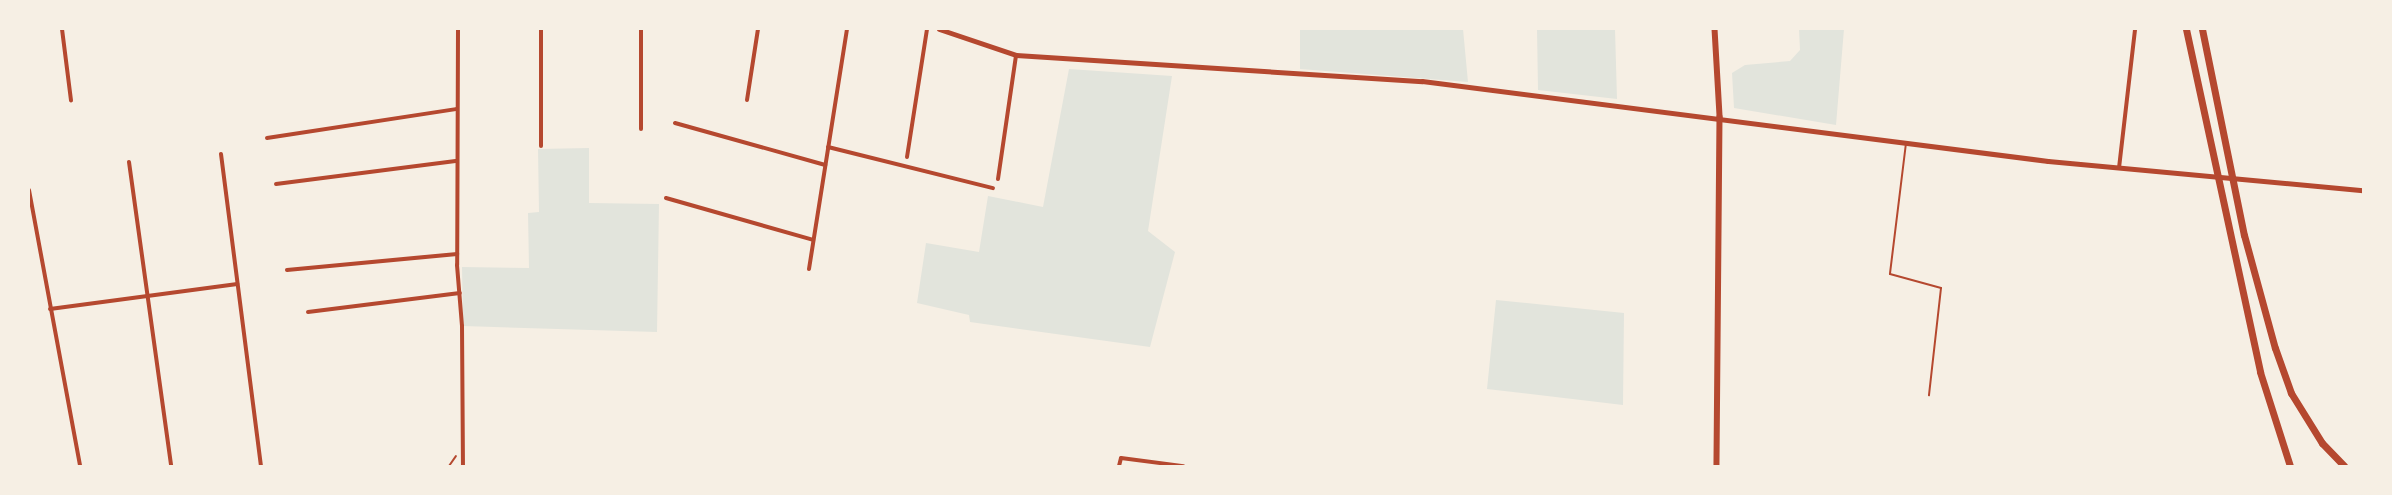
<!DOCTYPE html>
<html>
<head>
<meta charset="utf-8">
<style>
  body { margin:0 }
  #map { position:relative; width:2392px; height:495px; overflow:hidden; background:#f6efe4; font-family:Figtree,sans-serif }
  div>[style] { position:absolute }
  .green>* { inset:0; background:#e2e4dc }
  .path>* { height:2px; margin:-1px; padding:0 1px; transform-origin:1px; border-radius:1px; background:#b5482f }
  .service>* { height:2px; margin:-1px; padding:0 1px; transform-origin:1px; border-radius:1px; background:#b5482f }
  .minor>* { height:4px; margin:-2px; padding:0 2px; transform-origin:2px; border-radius:2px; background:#b5482f }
  .tertiary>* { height:5px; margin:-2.5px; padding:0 2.5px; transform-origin:2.5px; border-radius:2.5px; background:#b5482f }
  .secondary>* { height:5.5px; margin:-2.75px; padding:0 2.75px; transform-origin:2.75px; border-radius:2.75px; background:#b5482f }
  .trunk>* { height:7px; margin:-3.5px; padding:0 3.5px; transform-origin:3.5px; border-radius:3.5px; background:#b5482f }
  span { translate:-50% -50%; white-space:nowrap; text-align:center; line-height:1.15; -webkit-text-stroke:5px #f6efe4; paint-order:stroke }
  .frame { position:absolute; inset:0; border:30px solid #f6efe4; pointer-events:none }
</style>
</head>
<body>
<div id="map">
  <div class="green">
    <i style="clip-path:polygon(1300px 29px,1463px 29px,1468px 82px,1300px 69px)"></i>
    <i style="clip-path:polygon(1537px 29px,1615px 29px,1617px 99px,1538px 90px)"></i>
    <i style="clip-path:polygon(1799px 29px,1844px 29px,1836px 125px,1734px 108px,1732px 73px,1745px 65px,1790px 61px,1800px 50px)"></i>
    <i style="clip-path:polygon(1069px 69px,1172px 76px,1148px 231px,1175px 252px,1150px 347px,970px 322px,969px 315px,917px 303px,926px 243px,979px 252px,988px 196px,1043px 207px)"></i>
    <i style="clip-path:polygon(589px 148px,589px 203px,659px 204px,657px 332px,463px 326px,462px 267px,529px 268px,528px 213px,539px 212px,538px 149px)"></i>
    <i style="clip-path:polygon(1496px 300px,1624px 313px,1623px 405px,1487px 389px)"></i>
  </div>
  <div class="path">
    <i style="left:449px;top:466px;width:12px;rotate:-55deg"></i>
  </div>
  <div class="service">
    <i style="left:1906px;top:143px;width:132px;rotate:97deg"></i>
    <i style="left:1890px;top:274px;width:53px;rotate:15.4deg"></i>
    <i style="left:1941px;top:288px;width:108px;rotate:96.4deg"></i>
  </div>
  <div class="minor">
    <i style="left:62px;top:29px;width:72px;rotate:82.8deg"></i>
    <i style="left:458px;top:29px;width:236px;rotate:90.2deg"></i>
    <i style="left:457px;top:265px;width:61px;rotate:85.3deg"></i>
    <i style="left:462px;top:326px;width:140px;rotate:89.6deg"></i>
    <i style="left:541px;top:29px;width:117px;rotate:90deg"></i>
    <i style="left:641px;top:29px;width:100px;rotate:90deg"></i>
    <i style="left:747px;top:100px;width:72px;rotate:-81.2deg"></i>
    <i style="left:675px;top:123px;width:156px;rotate:15.6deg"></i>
    <i style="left:267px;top:138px;width:191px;rotate:-8.7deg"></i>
    <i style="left:828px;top:147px;width:170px;rotate:14deg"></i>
    <i style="left:221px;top:154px;width:315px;rotate:82.7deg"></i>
    <i style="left:907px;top:157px;width:130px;rotate:-81.1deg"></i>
    <i style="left:129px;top:162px;width:307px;rotate:82.1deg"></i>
    <i style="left:2119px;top:168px;width:140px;rotate:-83.4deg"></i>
    <i style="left:998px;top:179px;width:125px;rotate:-81.7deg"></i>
    <i style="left:276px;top:184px;width:181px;rotate:-7.3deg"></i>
    <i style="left:29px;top:190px;width:281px;rotate:79.5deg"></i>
    <i style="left:666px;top:198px;width:153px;rotate:15.9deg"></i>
    <i style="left:809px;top:269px;width:243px;rotate:-81deg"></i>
    <i style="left:287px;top:270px;width:171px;rotate:-5.4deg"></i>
    <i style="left:50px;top:309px;width:189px;rotate:-7.6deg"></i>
    <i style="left:308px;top:312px;width:153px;rotate:-7.1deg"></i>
    <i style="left:1119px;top:466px;width:8px;rotate:-76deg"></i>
    <i style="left:1121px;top:458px;width:63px;rotate:7.4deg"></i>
  </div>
  <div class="tertiary">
    <i style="left:939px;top:29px;width:81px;rotate:18.7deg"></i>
    <i style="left:1016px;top:55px;width:407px;rotate:3.7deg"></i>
    <i style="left:1422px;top:81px;width:631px;rotate:7.28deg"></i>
    <i style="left:2048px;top:161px;width:316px;rotate:5.3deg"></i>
  </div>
  <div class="secondary">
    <i style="left:1715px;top:29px;width:88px;rotate:86.7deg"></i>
    <i style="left:1720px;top:117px;width:349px;rotate:90.5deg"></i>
  </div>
  <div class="trunk">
    <i style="left:2186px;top:29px;width:351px;rotate:77.8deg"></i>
    <i style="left:2260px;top:372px;width:99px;rotate:72.3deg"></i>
    <i style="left:2202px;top:29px;width:210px;rotate:78.5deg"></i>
    <i style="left:2244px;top:235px;width:117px;rotate:74.7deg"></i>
    <i style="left:2275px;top:348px;width:48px;rotate:70.4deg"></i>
    <i style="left:2291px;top:393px;width:59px;rotate:58.2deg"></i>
    <i style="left:2322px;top:443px;width:32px;rotate:46deg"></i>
  </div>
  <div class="frame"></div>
</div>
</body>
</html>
